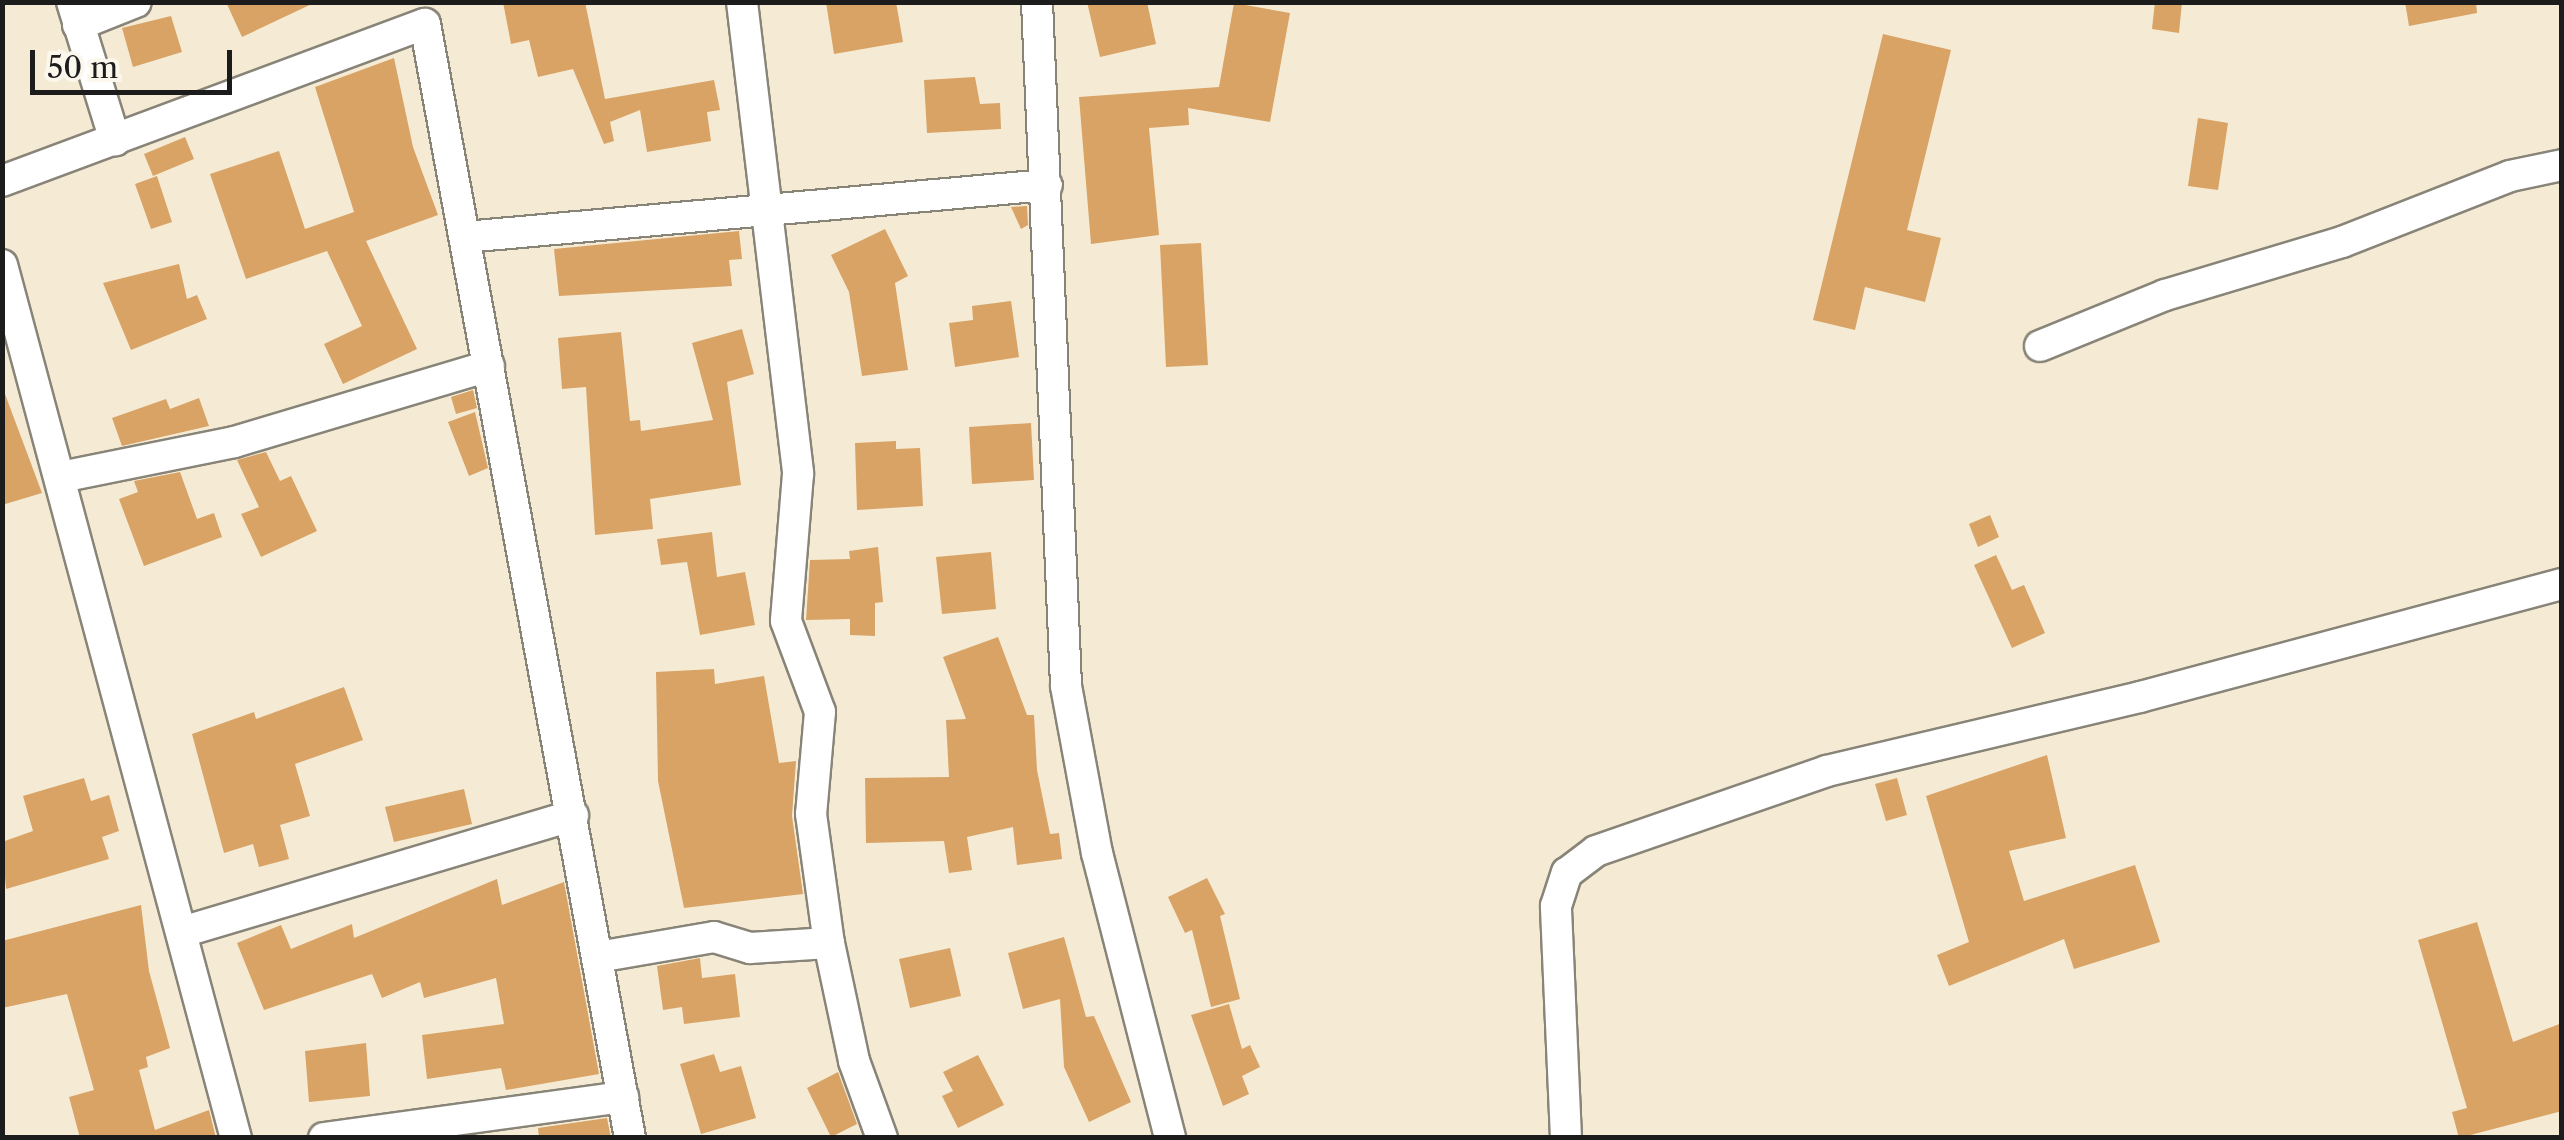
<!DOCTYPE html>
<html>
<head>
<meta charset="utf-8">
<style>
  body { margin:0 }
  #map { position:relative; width:2564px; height:1140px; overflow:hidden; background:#f5ebd5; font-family:"Libre Caslon Text",serif }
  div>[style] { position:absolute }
  .building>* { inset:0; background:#d8a365 }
  .roads { filter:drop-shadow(2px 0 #888478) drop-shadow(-2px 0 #888478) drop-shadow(0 2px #888478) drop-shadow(0 -2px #888478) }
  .minor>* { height:30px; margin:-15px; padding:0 15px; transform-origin:15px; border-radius:15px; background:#fff }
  span { translate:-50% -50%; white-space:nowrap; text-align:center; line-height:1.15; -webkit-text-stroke:9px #fbf7ec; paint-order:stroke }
  .frame { position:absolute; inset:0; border:5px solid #1c1c1c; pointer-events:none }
  .scale { position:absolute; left:30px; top:50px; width:202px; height:45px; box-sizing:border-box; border:5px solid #1c1c1c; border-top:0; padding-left:12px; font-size:30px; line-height:35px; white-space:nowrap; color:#1c1c1c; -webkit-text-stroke:8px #fbf7ec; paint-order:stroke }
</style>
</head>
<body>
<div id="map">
  <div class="building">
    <i style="clip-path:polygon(226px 2px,316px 2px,242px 37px)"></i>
    <i style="clip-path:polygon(503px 2px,585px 2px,605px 99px,714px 80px,720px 110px,707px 112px,711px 141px,647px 152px,640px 110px,610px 122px,614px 141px,604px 144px,573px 69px,538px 77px,529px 40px,511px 44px)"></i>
    <i style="clip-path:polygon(826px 2px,896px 2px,903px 42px,834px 54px)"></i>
    <i style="clip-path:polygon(1087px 2px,1147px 2px,1156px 44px,1100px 57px)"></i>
    <i style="clip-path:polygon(2155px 2px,2182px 2px,2179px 33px,2152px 29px)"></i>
    <i style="clip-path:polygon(2405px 2px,2476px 2px,2477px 13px,2409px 26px)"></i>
    <i style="clip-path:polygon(1234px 3px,1290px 13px,1270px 122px,1188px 108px,1189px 125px,1149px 128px,1159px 235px,1091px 244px,1079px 97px,1219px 87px)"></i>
    <i style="clip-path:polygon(171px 16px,182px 52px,133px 67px,122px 28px)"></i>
    <i style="clip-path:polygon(1883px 34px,1951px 50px,1907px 230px,1941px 238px,1925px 302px,1865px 287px,1855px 330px,1813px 320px)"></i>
    <i style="clip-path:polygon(394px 58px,413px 147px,438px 215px,366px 241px,417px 349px,343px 384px,324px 344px,362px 326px,327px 251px,246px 279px,210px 174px,279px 151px,305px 229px,354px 212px,315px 87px)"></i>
    <i style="clip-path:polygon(975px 77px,980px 104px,1000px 103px,1001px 129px,927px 133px,924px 80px)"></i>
    <i style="clip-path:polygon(2198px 118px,2228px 123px,2218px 190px,2188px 186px)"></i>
    <i style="clip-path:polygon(185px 137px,194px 159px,153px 176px,144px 154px)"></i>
    <i style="clip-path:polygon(157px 176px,172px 222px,151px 229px,135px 184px)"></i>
    <i style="clip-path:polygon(1027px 206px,1028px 225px,1021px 229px,1011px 207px)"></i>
    <i style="clip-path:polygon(885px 229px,908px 276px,895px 283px,908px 370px,862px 376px,849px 292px,831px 255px)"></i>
    <i style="clip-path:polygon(739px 231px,742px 259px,729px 260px,732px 286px,559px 296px,554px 249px)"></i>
    <i style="clip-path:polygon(1201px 243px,1208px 365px,1166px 367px,1160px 245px)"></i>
    <i style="clip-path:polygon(179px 264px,187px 299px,197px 295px,207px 319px,131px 350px,103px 283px)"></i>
    <i style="clip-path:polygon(1011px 301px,1019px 357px,955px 367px,949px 323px,973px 320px,972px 306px)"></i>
    <i style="clip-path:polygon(742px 329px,754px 374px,727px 382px,741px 485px,650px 499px,653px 529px,595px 535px,586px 387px,562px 389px,558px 338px,621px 332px,630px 421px,640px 420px,641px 431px,713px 420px,692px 343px)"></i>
    <i style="clip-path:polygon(2px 386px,42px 493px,2px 505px)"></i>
    <i style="clip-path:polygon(473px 390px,477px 408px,456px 414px,451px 397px)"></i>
    <i style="clip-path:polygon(199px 398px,209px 426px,122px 446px,112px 418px,166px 399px,170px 409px)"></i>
    <i style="clip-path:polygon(475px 412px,488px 468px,469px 476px,448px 422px)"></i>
    <i style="clip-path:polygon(1031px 423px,1034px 480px,972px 484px,969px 427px)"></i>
    <i style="clip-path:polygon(896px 441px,896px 449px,920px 448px,923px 506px,857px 510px,855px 443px)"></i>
    <i style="clip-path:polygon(266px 452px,280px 481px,291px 476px,317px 531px,261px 557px,241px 514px,259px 507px,237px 460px)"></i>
    <i style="clip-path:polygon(180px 472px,197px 519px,214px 513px,222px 537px,144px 566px,119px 499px,138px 492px,134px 481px)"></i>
    <i style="clip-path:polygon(1990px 515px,1999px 537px,1978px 547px,1969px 524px)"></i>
    <i style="clip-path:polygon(712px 532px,717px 577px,745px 572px,755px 625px,700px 635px,687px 562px,661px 565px,657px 539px)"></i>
    <i style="clip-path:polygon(878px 547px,883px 602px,875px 603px,875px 636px,850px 635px,850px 619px,806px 620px,810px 560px,850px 559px,849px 551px)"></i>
    <i style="clip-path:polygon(991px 552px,996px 609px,942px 614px,936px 557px)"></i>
    <i style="clip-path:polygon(1996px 555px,2012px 590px,2024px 585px,2045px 633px,2012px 648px,1974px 565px)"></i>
    <i style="clip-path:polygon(998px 637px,1027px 715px,1034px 715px,1037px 770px,1050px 834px,1059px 833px,1062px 859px,1017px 865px,1013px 827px,967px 837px,972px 870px,949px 873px,944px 841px,866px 843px,865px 778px,949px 777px,946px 720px,966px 719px,943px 657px)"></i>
    <i style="clip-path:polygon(714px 669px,715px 684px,764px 676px,779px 763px,796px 761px,792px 816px,803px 894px,684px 908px,658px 781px,656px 672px)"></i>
    <i style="clip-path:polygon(344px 687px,363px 740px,295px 764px,310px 816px,280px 825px,289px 859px,259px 867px,253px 844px,224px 853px,192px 734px,254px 712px,256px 719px)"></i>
    <i style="clip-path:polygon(2047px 755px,2066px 838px,2009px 851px,2024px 901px,2135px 865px,2160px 942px,2074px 969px,2064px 939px,1949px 986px,1937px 955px,1969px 942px,1926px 796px)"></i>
    <i style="clip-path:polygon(84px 778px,91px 801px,109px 795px,119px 831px,102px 837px,109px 859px,6px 889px,2px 842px,33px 831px,23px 796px)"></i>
    <i style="clip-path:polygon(1897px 778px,1907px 815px,1886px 821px,1875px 784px)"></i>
    <i style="clip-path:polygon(464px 789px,472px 824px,394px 842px,385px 807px)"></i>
    <i style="clip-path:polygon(1207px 878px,1225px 914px,1220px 916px,1240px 999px,1211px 1007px,1192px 930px,1185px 933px,1168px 897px)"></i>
    <i style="clip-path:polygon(497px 879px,502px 905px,564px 882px,599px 1074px,506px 1090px,501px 1068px,427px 1079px,422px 1035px,504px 1024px,496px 978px,424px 998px,420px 982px,382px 998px,372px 974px,264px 1010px,237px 943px,281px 925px,291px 949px,352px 924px,354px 938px)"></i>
    <i style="clip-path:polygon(141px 905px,149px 971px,170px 1048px,146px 1057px,148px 1067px,139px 1070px,155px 1130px,209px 1110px,216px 1138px,80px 1138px,69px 1097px,94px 1090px,67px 994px,2px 1008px,2px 941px)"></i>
    <i style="clip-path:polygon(2477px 922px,2513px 1042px,2562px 1023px,2562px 1111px,2459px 1138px,2452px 1112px,2467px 1108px,2418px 940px)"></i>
    <i style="clip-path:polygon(1064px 937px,1086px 1017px,1094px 1016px,1131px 1102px,1089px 1122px,1064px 1067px,1060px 999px,1023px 1009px,1008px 953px)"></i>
    <i style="clip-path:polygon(950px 948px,961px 996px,910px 1008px,899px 959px)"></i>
    <i style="clip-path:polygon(700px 958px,702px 978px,735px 974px,740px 1017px,684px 1024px,682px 1007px,663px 1010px,657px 966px)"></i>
    <i style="clip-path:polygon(1229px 1004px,1242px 1049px,1250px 1045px,1260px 1067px,1242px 1076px,1249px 1094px,1223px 1106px,1191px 1015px)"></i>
    <i style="clip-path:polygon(366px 1043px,370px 1096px,309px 1102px,305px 1051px)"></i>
    <i style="clip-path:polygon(714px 1054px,720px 1072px,741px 1066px,756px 1118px,701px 1134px,680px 1064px)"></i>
    <i style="clip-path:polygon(978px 1055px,1004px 1105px,958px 1128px,942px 1096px,953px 1091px,943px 1072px)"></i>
    <i style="clip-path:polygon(838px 1072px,857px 1124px,831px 1137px,807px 1088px)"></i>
    <i style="clip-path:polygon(607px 1118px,611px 1138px,539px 1138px,538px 1128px)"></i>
  </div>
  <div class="roads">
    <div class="minor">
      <i style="left:72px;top:2px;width:145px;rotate:72.7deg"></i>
      <i style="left:742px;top:2px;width:475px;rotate:83.2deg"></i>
      <i style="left:798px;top:474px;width:147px;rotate:94.7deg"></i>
      <i style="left:786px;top:621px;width:97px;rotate:69.5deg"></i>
      <i style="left:820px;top:712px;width:102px;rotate:95deg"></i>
      <i style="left:811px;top:814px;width:130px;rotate:82.1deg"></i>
      <i style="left:829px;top:943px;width:121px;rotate:78deg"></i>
      <i style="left:854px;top:1061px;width:82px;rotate:70deg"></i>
      <i style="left:1037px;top:2px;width:685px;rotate:87.57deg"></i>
      <i style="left:1066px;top:686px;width:170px;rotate:79.5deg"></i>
      <i style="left:1097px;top:853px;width:294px;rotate:75.6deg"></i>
      <i style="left:78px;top:25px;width:62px;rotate:-21.6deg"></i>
      <i style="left:2px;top:181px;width:451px;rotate:-20.4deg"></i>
      <i style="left:425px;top:24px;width:1133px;rotate:79.57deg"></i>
      <i style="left:465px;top:237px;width:584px;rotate:-5.11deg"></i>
      <i style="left:2px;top:265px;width:904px;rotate:75deg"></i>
      <i style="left:2040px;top:346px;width:135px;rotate:-22.2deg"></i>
      <i style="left:2165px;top:295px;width:185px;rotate:-16.7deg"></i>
      <i style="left:2342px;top:242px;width:180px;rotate:-21.4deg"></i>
      <i style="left:2510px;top:176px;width:53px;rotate:-11.9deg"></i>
      <i style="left:61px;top:477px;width:177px;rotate:-11.4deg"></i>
      <i style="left:234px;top:442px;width:266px;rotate:-16.6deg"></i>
      <i style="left:185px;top:931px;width:405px;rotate:-16.6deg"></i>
      <i style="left:598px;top:957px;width:118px;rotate:-9.8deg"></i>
      <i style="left:714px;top:937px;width:38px;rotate:17deg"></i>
      <i style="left:750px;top:948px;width:79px;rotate:-3.6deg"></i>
      <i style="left:324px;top:1138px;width:302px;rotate:-7.8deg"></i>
      <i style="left:1566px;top:1138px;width:232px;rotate:-92.5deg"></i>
      <i style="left:1556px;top:906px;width:35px;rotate:-72deg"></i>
      <i style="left:1567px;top:873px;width:36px;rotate:-37deg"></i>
      <i style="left:1596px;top:851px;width:244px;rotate:-19.1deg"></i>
      <i style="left:1827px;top:771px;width:322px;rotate:-13.3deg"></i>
      <i style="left:2140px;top:697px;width:437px;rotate:-15deg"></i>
    </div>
  </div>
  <div class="frame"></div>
  <div class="scale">50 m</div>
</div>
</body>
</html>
